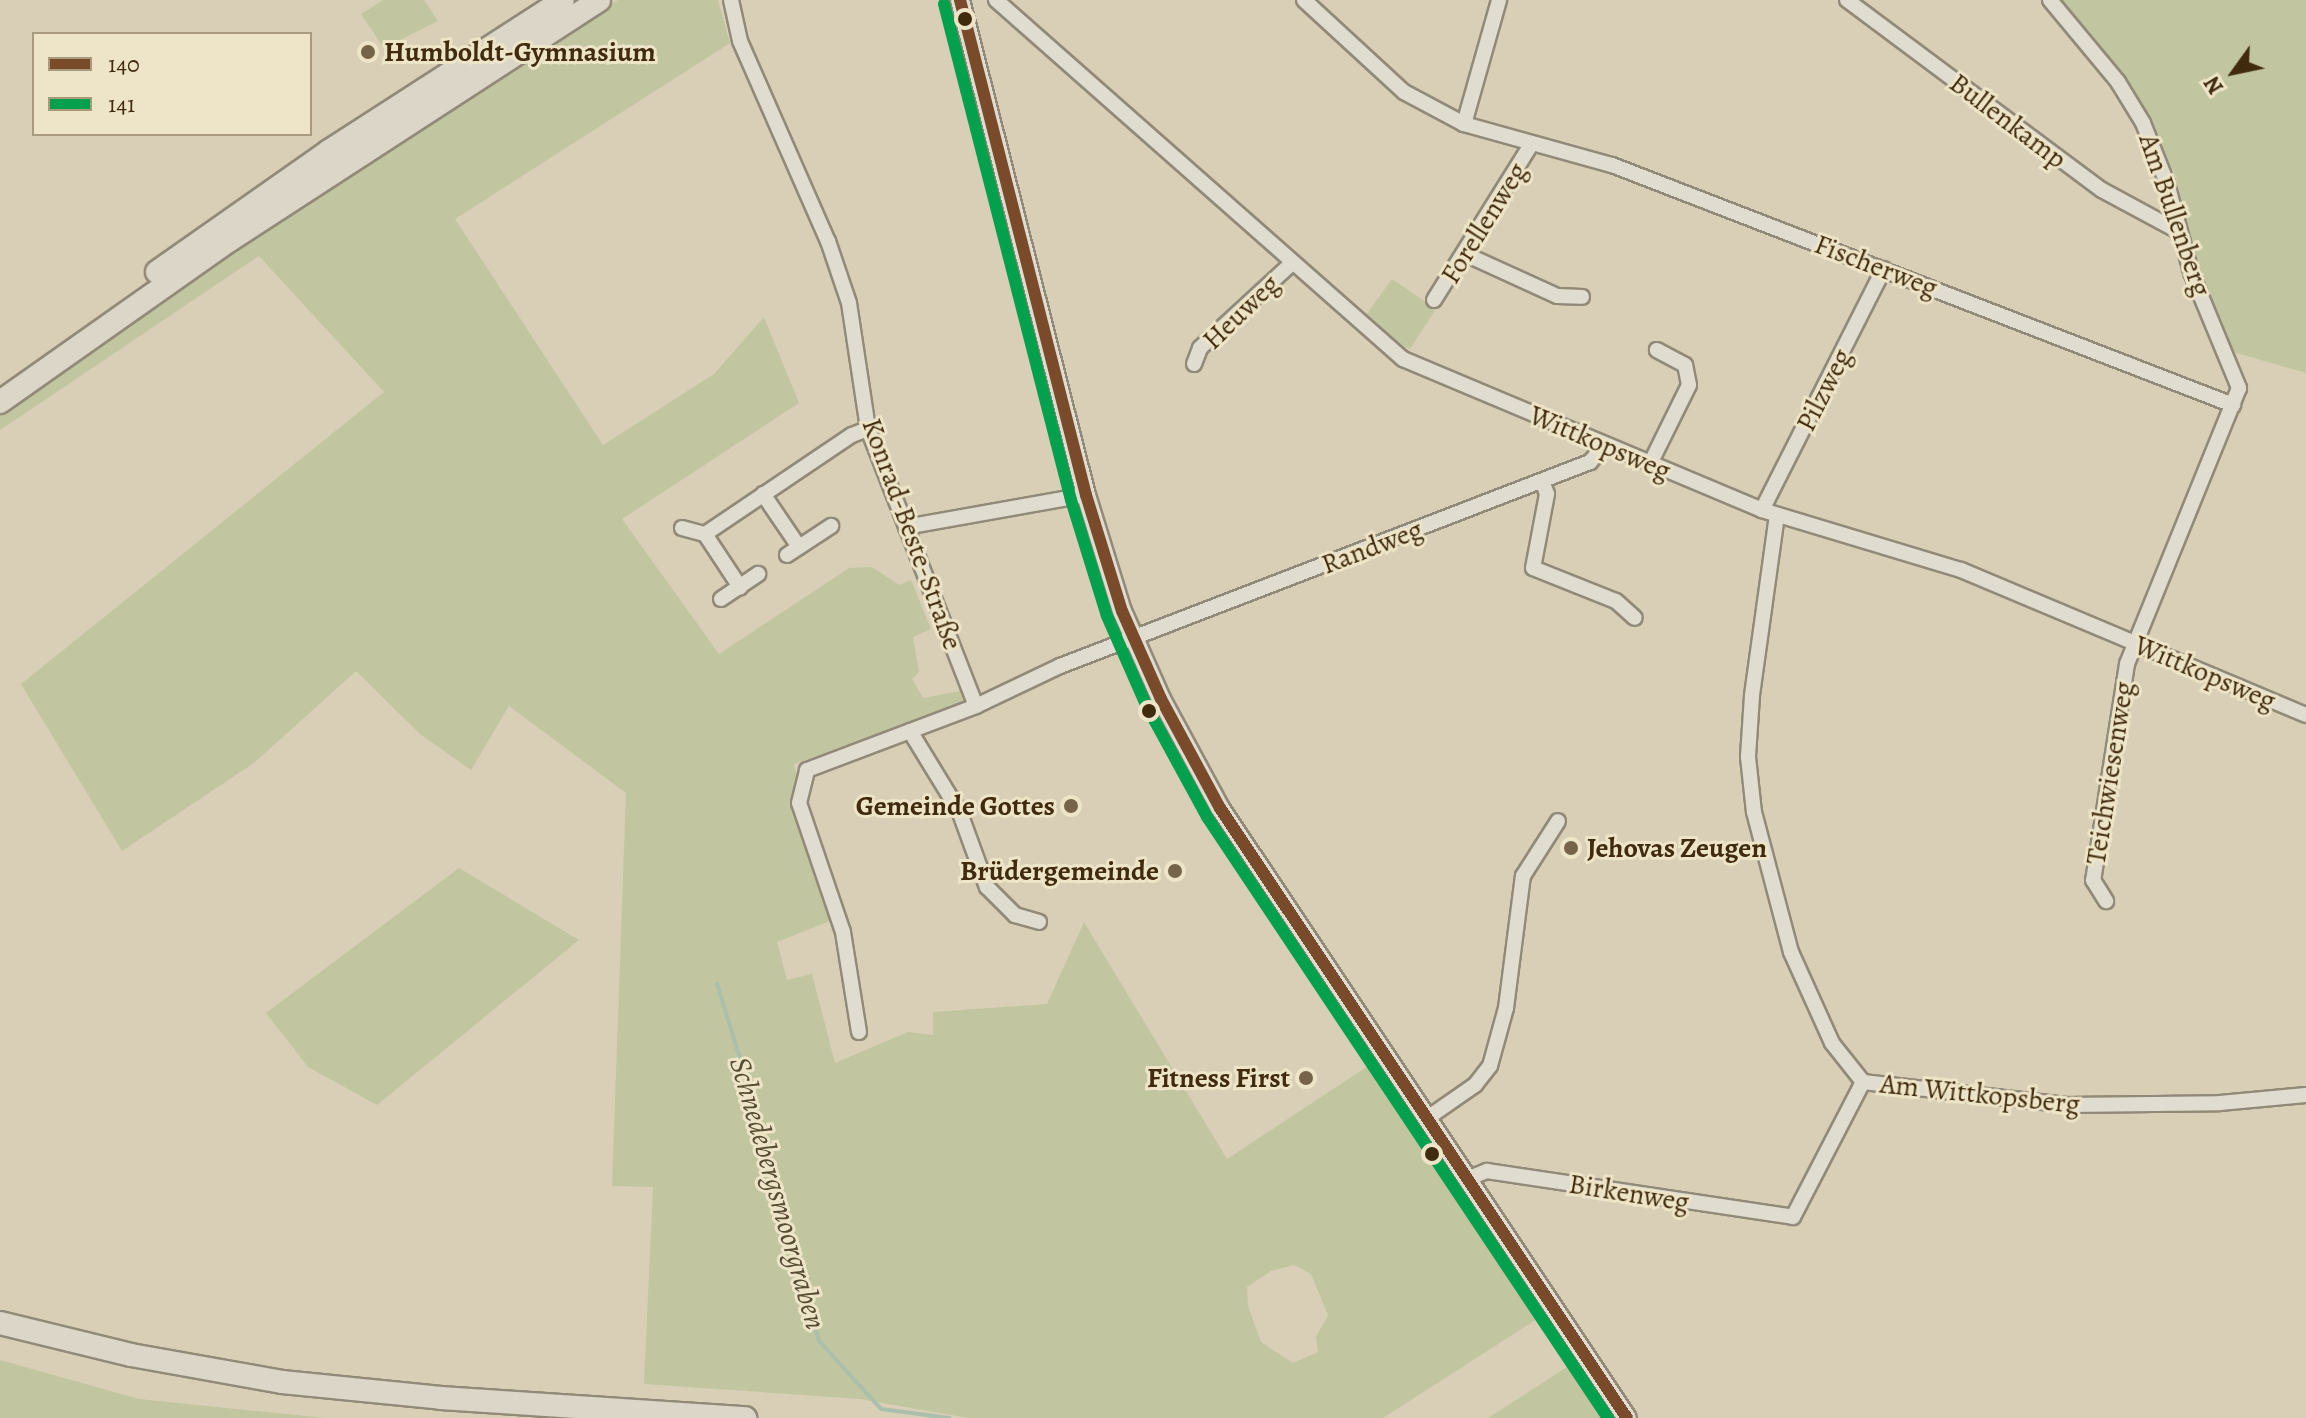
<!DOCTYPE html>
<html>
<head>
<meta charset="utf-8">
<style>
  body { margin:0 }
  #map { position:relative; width:2306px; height:1418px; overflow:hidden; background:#d8cfb6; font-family:Alegreya,serif }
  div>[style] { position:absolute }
  .green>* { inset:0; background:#c1c6a0 }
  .stream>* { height:4px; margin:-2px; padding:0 2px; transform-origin:2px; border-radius:2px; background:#aac0ac }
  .roads { filter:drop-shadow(2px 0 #928a78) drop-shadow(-2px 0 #928a78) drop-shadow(0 2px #928a78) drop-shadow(0 -2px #928a78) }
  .minor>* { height:14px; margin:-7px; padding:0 7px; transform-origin:7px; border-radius:7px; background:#e0dcd0 }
  .tertiary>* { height:18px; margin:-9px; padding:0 9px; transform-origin:9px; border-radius:9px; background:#e0dcd0 }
  .primary>* { height:22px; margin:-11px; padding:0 11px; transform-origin:11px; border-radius:11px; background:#dbd6c7 }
  .trunk>* { height:22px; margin:-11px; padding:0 11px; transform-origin:11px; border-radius:11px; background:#dbd6c7 }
  .bus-1>* { height:12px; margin:-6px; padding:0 6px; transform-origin:6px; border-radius:6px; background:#7a4b2a }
  .bus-2>* { height:12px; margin:-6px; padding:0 6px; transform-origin:6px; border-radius:6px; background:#03a04e }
  .dots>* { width:22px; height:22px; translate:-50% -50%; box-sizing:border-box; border:4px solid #eee4c7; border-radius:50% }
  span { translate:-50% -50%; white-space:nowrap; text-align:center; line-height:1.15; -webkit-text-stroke:6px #eee4c7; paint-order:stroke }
  .poi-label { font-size:28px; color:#402b0e; font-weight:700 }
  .left { translate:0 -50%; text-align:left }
  .right { translate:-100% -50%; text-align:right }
  .street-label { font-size:28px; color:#402b0e }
  .water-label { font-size:30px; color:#564e34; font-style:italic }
  .legend { position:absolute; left:32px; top:32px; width:280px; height:104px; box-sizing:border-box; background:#eee4c7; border:2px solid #a89a7d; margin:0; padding:10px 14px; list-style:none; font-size:24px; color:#402b0e }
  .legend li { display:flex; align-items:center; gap:16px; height:40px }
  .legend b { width:40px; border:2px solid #a89a7d }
  .north { position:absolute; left:2194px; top:32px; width:80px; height:80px; -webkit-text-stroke:6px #eee4c7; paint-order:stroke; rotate:237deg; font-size:22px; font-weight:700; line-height:32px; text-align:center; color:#402b0e }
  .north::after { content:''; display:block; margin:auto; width:28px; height:36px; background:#402b0e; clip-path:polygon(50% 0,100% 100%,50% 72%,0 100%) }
</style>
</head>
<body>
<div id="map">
  <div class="green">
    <i style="clip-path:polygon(383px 0,424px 0,438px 21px,384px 48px,361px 14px)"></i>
    <i style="clip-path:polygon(evenodd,618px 0,718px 0,730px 43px,455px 219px,603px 445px,714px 374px,764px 317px,799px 403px,622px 519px,719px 654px,849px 568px,872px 567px,899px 585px,911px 580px,931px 629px,913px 637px,919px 672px,912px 679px,923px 698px,960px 691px,964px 702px,794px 764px,835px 919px,777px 942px,787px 980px,812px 974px,835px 1063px,908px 1032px,933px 1035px,933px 1012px,1047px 1004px,1084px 922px,1227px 1159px,1371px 1064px,1540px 1317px,1383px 1418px,968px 1418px,860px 1399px,644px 1384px,653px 1187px,612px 1186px,626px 793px,509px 706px,471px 770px,420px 734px,356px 671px,254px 763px,122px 851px,21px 684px,384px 392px,259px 256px,0 430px,0 411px,374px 156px,618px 0,1294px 1265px,1311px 1274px,1328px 1315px,1316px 1337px,1318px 1352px,1293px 1363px,1261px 1342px,1248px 1306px,1247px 1287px,1271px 1271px,1294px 1265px)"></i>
    <i style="clip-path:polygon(2061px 0,2306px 0,2306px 373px,2233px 352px,2194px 256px,2176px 176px,2139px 100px)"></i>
    <i style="clip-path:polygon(1392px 279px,1436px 309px,1410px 349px,1392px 342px,1366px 315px)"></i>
    <i style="clip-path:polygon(459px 868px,579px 940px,377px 1105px,308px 1067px,266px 1013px)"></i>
    <i style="clip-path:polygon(0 1360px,139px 1399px,326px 1418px,0 1418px)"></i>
    <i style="clip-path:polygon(1573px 1363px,1608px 1418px,1488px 1418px)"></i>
  </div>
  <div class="stream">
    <i style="left:717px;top:984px;width:213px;rotate:72.8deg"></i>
    <i style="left:780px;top:1187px;width:159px;rotate:75.8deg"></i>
    <i style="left:819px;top:1341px;width:92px;rotate:47.6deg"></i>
    <i style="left:881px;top:1409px;width:69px;rotate:7.5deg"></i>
  </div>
  <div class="roads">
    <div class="minor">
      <i style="left:731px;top:0;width:42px;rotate:77.6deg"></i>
      <i style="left:740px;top:41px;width:219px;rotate:66.3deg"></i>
      <i style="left:828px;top:241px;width:65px;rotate:71.3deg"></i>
      <i style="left:849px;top:303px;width:127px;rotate:81.4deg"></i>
      <i style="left:868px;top:429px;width:297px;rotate:68.7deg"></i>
      <i style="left:996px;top:0;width:543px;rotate:41.41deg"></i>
      <i style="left:1403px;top:359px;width:389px;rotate:22.8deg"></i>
      <i style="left:1762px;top:510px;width:208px;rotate:16.8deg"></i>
      <i style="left:1961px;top:570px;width:374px;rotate:22.8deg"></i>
      <i style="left:1304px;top:0;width:136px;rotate:42.6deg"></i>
      <i style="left:1404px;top:92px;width:68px;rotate:28.1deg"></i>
      <i style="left:1464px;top:124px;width:154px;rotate:15.5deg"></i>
      <i style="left:1612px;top:165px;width:666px;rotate:21.13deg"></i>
      <i style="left:1847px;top:0;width:318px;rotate:36.7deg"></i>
      <i style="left:2102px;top:190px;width:84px;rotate:28.4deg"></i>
      <i style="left:2050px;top:0;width:107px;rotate:50.3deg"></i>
      <i style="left:2118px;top:82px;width:48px;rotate:58.6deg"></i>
      <i style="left:2143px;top:123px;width:65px;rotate:68.2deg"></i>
      <i style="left:2167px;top:183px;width:92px;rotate:74.9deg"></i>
      <i style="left:2191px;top:272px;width:126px;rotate:67.5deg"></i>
      <i style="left:2239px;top:388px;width:298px;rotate:112.1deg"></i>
      <i style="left:2127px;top:664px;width:219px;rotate:98.9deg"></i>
      <i style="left:2093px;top:880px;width:25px;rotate:58deg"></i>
      <i style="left:1464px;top:124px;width:129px;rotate:-74.2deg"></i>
      <i style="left:1465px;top:254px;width:101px;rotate:24.5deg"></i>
      <i style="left:1557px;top:296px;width:25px;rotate:2deg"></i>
      <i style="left:1434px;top:300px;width:183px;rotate:-58deg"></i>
      <i style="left:1194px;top:364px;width:17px;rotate:-69deg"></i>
      <i style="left:1200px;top:348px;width:124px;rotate:-42.7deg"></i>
      <i style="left:1650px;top:464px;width:88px;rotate:-63.7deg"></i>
      <i style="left:1689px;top:385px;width:20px;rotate:-101deg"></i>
      <i style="left:1685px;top:365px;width:32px;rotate:-152deg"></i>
      <i style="left:1542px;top:481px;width:14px;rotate:69deg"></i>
      <i style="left:1547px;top:494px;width:75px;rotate:100.7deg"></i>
      <i style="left:1533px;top:568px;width:89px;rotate:21.7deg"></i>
      <i style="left:1616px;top:601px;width:25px;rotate:42deg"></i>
      <i style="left:763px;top:494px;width:64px;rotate:55.8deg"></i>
      <i style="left:1762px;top:510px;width:270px;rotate:-63.2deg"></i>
      <i style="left:1777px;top:515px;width:183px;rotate:97.9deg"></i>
      <i style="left:1752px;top:696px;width:61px;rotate:93.8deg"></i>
      <i style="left:1748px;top:757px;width:55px;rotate:83.8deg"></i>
      <i style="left:1754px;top:812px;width:145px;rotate:75.2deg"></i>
      <i style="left:1791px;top:952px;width:100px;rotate:65.7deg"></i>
      <i style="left:1832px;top:1043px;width:50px;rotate:51.5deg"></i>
      <i style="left:1863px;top:1082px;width:205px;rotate:6.4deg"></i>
      <i style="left:2067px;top:1105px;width:153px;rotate:-0.7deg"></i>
      <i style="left:2220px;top:1103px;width:86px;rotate:-5.3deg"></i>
      <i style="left:906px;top:527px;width:183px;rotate:-10.1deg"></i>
      <i style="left:682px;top:528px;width:24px;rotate:15deg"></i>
      <i style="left:705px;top:534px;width:64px;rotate:56.6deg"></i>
      <i style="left:705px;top:534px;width:177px;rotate:-34deg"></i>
      <i style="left:852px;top:435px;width:17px;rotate:-21deg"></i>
      <i style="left:787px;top:555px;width:53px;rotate:-33.4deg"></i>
      <i style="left:721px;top:599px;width:45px;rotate:-34deg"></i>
      <i style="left:910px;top:731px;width:96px;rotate:58.6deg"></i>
      <i style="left:960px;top:813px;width:79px;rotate:70deg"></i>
      <i style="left:987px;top:887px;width:40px;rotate:45deg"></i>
      <i style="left:1015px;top:915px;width:25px;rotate:16deg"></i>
      <i style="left:859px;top:1032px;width:101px;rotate:-99.1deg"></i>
      <i style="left:843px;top:932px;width:136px;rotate:-108.8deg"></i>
      <i style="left:799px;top:803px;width:34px;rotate:-76deg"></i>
      <i style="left:807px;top:770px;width:181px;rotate:-20.7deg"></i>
      <i style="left:976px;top:706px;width:93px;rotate:-25.5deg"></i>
      <i style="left:1060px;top:666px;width:568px;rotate:-21.05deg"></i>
      <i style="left:1590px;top:462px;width:23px;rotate:-49deg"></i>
      <i style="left:1426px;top:1119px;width:60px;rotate:-34.8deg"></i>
      <i style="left:1475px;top:1085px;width:24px;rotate:-52deg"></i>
      <i style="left:1490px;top:1066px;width:60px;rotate:-74.6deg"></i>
      <i style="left:1506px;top:1008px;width:133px;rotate:-82.7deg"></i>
      <i style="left:1523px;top:876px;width:65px;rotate:-57.5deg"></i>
      <i style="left:1467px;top:1179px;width:22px;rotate:-22deg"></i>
      <i style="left:1487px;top:1171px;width:309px;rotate:8.5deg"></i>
      <i style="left:1793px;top:1217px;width:152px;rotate:-62.6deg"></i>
    </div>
    <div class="tertiary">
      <i style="left:960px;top:0;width:511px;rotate:75.72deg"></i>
      <i style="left:1086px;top:495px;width:121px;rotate:72.8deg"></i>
      <i style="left:1122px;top:611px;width:96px;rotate:66.1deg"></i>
      <i style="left:1161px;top:699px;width:124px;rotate:61.6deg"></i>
      <i style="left:1220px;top:808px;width:733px;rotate:56.29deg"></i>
    </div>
    <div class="primary">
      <i style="left:0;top:1323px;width:135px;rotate:13.7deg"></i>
      <i style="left:131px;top:1355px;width:153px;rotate:10.1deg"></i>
      <i style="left:282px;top:1382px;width:160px;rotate:5.7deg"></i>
      <i style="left:441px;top:1398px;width:305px;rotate:3.8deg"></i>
    </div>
    <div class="trunk">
      <i style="left:157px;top:272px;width:210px;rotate:-35.1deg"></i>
      <i style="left:329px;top:151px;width:278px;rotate:-32.8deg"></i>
      <i style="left:0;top:402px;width:281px;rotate:-35.2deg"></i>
      <i style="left:230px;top:240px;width:440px;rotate:-33deg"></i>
    </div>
  </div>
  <div class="bus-1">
    <i style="left:960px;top:0;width:511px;rotate:75.72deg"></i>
    <i style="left:1086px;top:495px;width:121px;rotate:72.8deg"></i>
    <i style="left:1122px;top:611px;width:96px;rotate:66.1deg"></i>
    <i style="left:1161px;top:699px;width:124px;rotate:61.6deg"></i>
    <i style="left:1220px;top:808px;width:733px;rotate:56.29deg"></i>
  </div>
  <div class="bus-2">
    <i style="left:944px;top:4px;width:512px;rotate:75.64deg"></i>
    <i style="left:1071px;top:500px;width:121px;rotate:72.8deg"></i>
    <i style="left:1107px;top:616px;width:97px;rotate:66.3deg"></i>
    <i style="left:1146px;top:705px;width:128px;rotate:61.4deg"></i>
    <i style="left:1207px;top:817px;width:722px;rotate:56.29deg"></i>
  </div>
  <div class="dots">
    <i style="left:965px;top:19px;background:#402b0e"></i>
    <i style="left:368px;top:52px;background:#756449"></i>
    <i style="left:1149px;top:711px;background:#402b0e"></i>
    <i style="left:1071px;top:806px;background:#756449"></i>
    <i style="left:1571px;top:848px;background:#756449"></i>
    <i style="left:1175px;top:871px;background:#756449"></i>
    <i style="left:1306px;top:1078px;background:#756449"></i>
    <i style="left:1432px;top:1154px;background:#402b0e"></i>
  </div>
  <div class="poi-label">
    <span class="left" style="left:384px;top:52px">Humboldt-Gymnasium</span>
    <span class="right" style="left:1055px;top:806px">Gemeinde Gottes</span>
    <span class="left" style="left:1587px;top:848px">Jehovas Zeugen</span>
    <span class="right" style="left:1159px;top:871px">Brüdergemeinde</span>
    <span class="right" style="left:1290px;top:1078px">Fitness First</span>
  </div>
  <div class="street-label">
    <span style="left:2008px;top:121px;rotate:37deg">Bullenkamp</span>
    <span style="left:2175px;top:215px;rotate:71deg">Am Bullenberg</span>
    <span style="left:1484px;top:223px;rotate:-58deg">Forellenweg</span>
    <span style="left:1876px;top:266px;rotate:21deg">Fischerweg</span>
    <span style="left:1241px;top:312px;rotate:-44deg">Heuweg</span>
    <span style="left:1824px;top:390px;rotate:-63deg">Pilzweg</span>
    <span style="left:1600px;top:443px;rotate:23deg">Wittkopsweg</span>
    <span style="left:912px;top:534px;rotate:70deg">Konrad-Beste-Straße</span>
    <span style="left:1372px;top:547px;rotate:-21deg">Randweg</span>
    <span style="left:2205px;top:673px;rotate:23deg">Wittkopsweg</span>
    <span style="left:2110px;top:773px;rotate:-81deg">Teichwiesenweg</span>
    <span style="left:1980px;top:1094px;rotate:6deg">Am Wittkopsberg</span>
    <span style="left:1629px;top:1193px;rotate:9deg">Birkenweg</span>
  </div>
  <div class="water-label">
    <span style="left:778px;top:1193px;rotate:74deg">Schnedebergsmoorgraben</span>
  </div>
  <ul class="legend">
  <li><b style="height:10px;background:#7a4b2a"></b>140</li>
  <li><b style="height:10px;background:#03a04e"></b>141</li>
  </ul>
  <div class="north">N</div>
</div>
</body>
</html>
